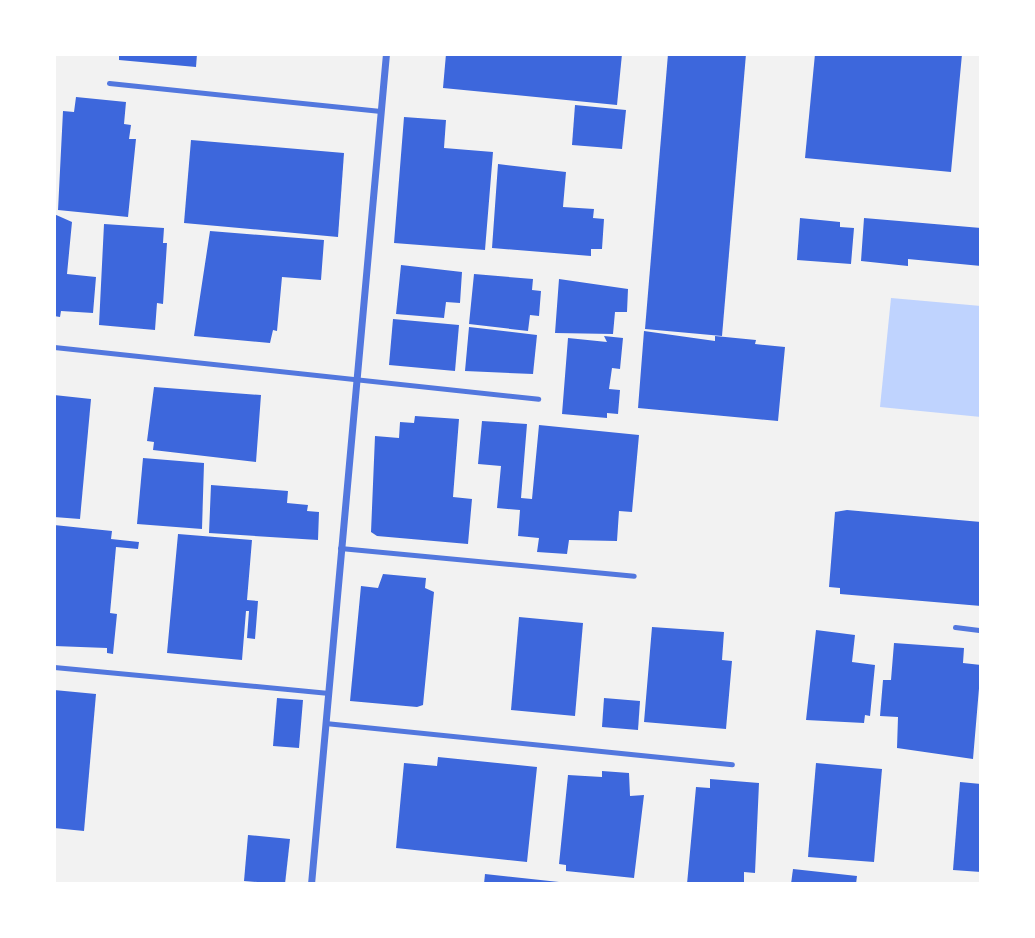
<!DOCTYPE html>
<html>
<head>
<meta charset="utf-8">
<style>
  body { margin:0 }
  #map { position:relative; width:1035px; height:938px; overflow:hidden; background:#f2f2f2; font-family:"Archivo Narrow",sans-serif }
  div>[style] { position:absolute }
  .water>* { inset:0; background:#bfd3fe }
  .building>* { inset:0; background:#3d67dc }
  .service>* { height:5px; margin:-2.5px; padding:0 2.5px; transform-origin:2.5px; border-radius:2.5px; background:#5277de }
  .minor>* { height:7px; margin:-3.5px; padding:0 3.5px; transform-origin:3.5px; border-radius:3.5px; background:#5277de }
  span { translate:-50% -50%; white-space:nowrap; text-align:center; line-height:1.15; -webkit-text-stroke:5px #fff; paint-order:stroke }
  .frame { position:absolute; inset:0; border:56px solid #fff; pointer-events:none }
</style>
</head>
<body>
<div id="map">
  <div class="water">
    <i style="clip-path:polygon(891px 298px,981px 306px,981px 417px,880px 407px)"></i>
  </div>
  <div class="building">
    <i style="clip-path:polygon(119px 54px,197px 54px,196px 67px,119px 60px)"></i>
    <i style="clip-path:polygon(446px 54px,622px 54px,617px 105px,443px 88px)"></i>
    <i style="clip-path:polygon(668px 54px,746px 54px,722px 336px,645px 329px)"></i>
    <i style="clip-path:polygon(815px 54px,962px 54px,951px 172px,805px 158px)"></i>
    <i style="clip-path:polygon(76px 97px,126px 102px,124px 124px,131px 125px,129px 139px,136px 139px,128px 217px,58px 210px,63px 111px,74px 112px)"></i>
    <i style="clip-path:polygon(575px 105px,626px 110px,622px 149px,572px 145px)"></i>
    <i style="clip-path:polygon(404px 117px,446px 120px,444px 148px,493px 152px,485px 250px,394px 243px)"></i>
    <i style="clip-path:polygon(191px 140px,344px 153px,338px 237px,184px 223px)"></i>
    <i style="clip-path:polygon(498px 164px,566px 172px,563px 207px,594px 209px,593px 218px,604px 219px,602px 249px,591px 249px,591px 256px,492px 248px)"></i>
    <i style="clip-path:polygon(54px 214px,72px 222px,67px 274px,96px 277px,93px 313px,61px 311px,60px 317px,54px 316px)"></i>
    <i style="clip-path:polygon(800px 218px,840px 222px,840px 227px,854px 228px,851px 264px,797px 260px)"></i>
    <i style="clip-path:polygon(864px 218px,981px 228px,981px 266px,908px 259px,908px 266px,861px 261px)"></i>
    <i style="clip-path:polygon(104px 224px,164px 228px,163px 243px,167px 243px,163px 304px,157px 303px,155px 330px,99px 325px)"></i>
    <i style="clip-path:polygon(210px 231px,324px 240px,321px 280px,282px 277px,277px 331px,273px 330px,270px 343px,194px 336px)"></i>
    <i style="clip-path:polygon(401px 265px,462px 272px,460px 303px,446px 302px,444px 318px,396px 314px)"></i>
    <i style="clip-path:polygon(474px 274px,533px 279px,532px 290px,541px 291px,539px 316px,530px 315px,528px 331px,469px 324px)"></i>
    <i style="clip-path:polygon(559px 279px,628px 289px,627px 312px,615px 312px,613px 334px,555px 333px)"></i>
    <i style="clip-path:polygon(393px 319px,459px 325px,455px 371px,389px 365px)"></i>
    <i style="clip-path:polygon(469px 327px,537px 335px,533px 374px,465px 371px)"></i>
    <i style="clip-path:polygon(644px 331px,715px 341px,715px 336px,756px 340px,755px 344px,785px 347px,778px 421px,638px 408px)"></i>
    <i style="clip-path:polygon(604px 336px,623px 338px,620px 369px,612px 368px,609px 389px,620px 390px,618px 414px,607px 413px,607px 418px,562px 414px,568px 338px,607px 342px)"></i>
    <i style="clip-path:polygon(154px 387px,261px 395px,256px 462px,153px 450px,154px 442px,147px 441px)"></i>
    <i style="clip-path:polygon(54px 395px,91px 399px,80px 519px,54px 517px)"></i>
    <i style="clip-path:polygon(415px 416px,459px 419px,453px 497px,472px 499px,468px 544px,377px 536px,371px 532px,375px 436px,399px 438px,400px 422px,414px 423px)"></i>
    <i style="clip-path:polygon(482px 421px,527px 424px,521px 498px,532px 499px,539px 425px,639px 435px,632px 512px,619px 511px,617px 541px,569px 540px,567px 554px,537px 552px,539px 538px,518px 536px,520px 510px,497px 508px,501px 466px,478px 464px)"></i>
    <i style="clip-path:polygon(143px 458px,204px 463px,202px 529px,137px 524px)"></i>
    <i style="clip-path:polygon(211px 485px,288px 491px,287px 503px,308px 505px,307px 511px,319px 512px,318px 540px,209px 533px)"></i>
    <i style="clip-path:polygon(847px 510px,981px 522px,981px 606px,840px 594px,840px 588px,829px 587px,835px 512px)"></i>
    <i style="clip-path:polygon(54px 525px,112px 531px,111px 539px,139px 542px,138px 549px,116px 547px,110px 613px,117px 614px,113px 654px,107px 653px,107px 648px,54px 646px)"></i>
    <i style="clip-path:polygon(178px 534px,252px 540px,247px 600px,258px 601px,255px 639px,247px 638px,249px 611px,246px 611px,242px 660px,167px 653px)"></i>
    <i style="clip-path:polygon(383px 574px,426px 578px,425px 588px,434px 592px,423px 705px,417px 707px,350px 701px,361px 586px,378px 588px)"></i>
    <i style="clip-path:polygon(519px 617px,583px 623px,575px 716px,511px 710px)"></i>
    <i style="clip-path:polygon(652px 627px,724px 632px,722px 660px,732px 661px,726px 729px,644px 722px)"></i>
    <i style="clip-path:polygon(816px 630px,855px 635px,852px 662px,875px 665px,870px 716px,865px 715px,864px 723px,806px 720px)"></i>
    <i style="clip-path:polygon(894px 643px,964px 648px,963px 663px,981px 665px,973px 759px,897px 748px,898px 717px,880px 716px,883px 680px,891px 680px)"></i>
    <i style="clip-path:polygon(54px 690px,96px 694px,84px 831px,54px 828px)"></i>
    <i style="clip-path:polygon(277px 698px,303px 700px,299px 748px,273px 746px)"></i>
    <i style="clip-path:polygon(604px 698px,640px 701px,638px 730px,602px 727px)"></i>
    <i style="clip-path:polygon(438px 757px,537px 767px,527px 862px,396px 848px,404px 763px,437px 766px)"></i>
    <i style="clip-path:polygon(816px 763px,882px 769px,874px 862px,808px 857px)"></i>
    <i style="clip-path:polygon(602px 771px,629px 773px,630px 796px,644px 795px,634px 878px,566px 871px,566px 865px,559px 864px,568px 775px,602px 777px)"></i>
    <i style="clip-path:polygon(710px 779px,759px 783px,755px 873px,744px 872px,744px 884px,687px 884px,696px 787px,710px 788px)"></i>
    <i style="clip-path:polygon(960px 782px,981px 784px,981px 872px,953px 870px)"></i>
    <i style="clip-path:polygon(248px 835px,290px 839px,285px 884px,244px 881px)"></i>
    <i style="clip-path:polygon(793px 869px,857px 876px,856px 884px,791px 884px)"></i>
    <i style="clip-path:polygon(485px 874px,559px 882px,559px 884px,484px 884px)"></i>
  </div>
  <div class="service">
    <i style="left:109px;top:83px;width:273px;rotate:5.9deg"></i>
    <i style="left:54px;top:347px;width:487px;rotate:6.1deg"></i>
    <i style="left:340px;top:548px;width:295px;rotate:5.4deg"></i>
    <i style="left:955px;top:627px;width:26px;rotate:7deg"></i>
    <i style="left:54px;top:667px;width:276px;rotate:5.4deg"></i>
    <i style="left:325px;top:723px;width:409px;rotate:5.8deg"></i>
  </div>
  <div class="minor">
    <i style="left:311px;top:884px;width:833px;rotate:-84.84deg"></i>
  </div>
  <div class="frame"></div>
</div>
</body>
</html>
